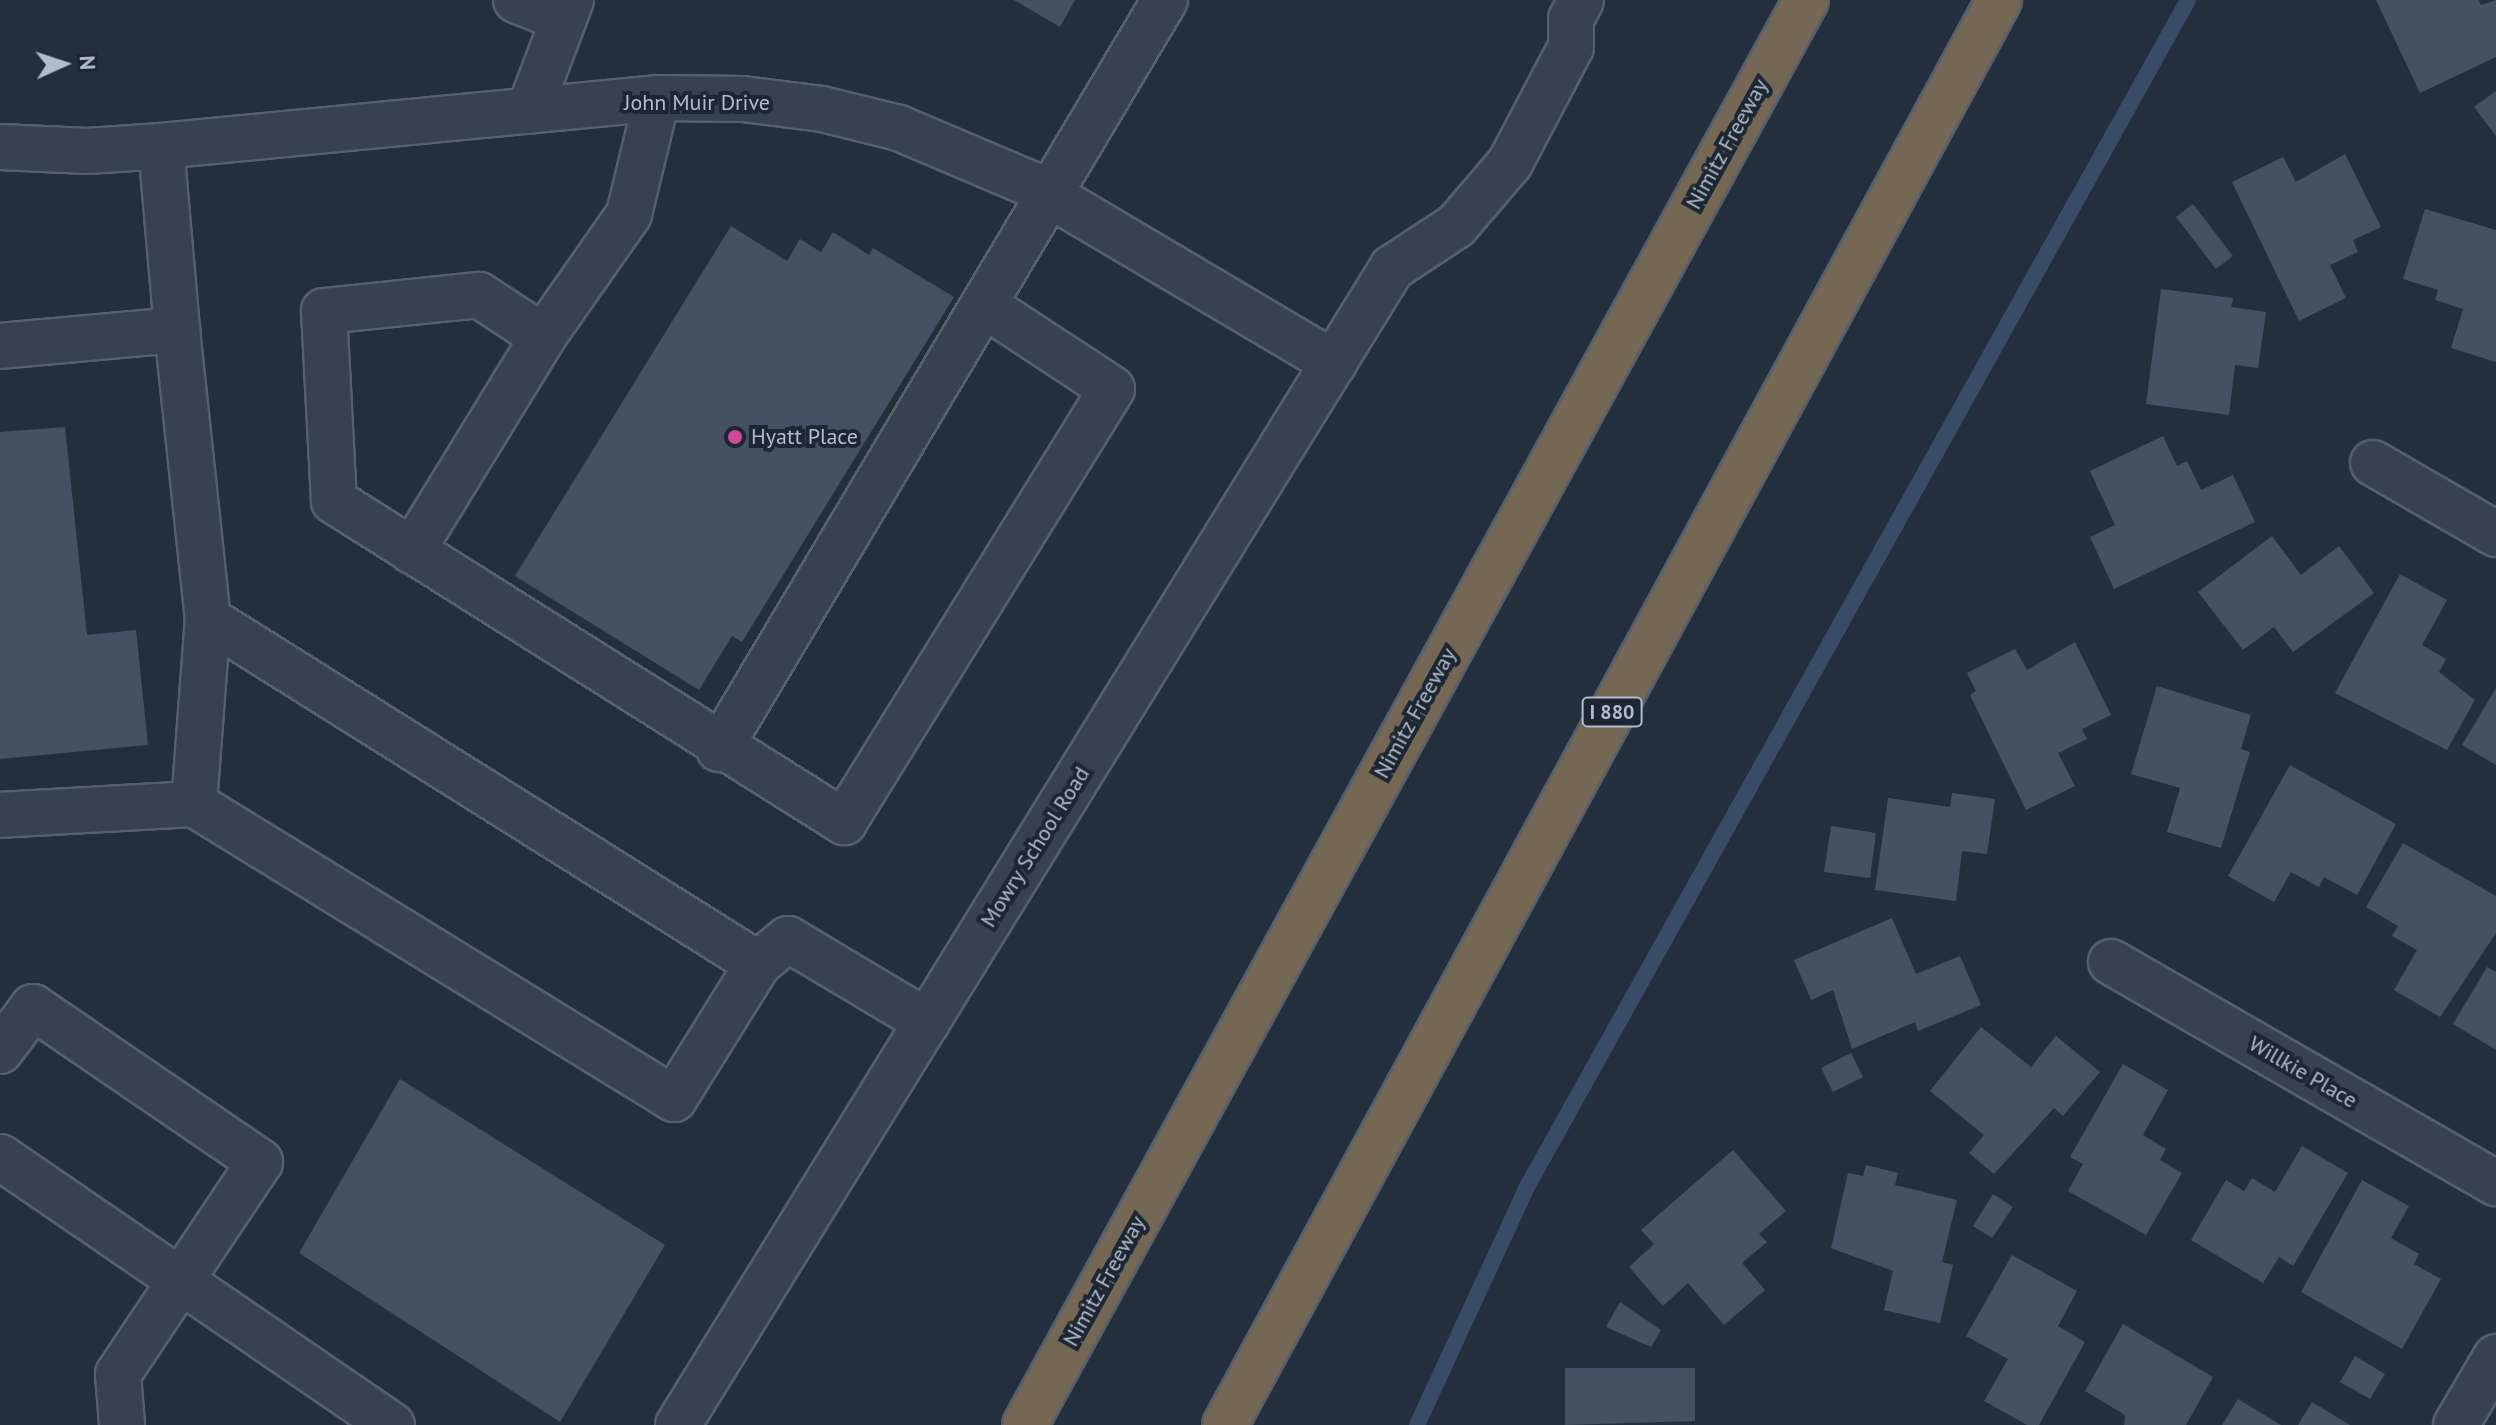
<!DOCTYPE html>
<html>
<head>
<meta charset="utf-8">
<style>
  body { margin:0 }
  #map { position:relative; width:2496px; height:1425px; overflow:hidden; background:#242f3e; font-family:"PT Sans",sans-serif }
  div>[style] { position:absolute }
  .stream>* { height:16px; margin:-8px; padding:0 8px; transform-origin:8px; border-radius:8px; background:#394c67 }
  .building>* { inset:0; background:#455162 }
  .roads { filter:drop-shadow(2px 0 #565f6c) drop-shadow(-2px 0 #565f6c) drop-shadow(0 2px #565f6c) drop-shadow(0 -2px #565f6c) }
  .minor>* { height:44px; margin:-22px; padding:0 22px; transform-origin:22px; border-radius:22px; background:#38414e }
  .highway>* { height:44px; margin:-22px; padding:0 22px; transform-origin:22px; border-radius:22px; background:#746855 }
  .dots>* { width:22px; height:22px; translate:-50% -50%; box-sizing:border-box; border:4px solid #1d2633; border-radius:50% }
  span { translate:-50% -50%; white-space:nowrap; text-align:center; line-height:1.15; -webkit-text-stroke:8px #1d2633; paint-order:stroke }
  .shield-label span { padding:2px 6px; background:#1d2633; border:2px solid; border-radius:6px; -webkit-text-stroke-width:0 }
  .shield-label { font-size:20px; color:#b4bcc9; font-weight:700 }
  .street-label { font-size:22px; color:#b4bcc9 }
  .poi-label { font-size:22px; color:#b4bcc9 }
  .left { translate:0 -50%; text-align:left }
  .north { position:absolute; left:24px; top:24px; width:80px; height:80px; -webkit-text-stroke:6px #1d2633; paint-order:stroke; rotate:87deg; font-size:22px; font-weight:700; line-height:32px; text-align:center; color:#b4bcc9 }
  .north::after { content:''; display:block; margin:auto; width:28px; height:36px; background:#b4bcc9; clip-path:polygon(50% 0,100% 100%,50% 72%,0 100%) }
</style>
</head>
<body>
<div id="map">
  <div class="stream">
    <i style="left:1417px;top:1425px;width:264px;rotate:-65.2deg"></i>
    <i style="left:1528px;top:1185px;width:1356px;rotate:-60.88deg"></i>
  </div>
  <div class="building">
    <i style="clip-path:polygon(1014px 0,1075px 0,1060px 27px)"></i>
    <i style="clip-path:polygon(2376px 0,2478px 0,2481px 5px,2496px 0,2496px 57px,2420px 93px)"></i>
    <i style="clip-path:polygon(2496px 91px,2496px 136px,2474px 107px)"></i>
    <i style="clip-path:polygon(2345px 154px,2381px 227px,2353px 240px,2358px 252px,2330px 265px,2346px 298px,2299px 321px,2232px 182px,2283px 157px,2296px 182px)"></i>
    <i style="clip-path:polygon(2193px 204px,2233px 256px,2216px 269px,2176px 217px)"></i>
    <i style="clip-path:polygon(2425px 209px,2496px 230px,2496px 362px,2451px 348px,2463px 309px,2435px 300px,2438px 290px,2403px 279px)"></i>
    <i style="clip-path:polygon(731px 226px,787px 261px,800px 239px,821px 252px,833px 232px,869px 255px,873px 248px,954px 297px,742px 642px,732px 636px,699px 690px,515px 576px)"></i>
    <i style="clip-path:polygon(2161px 289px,2233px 298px,2231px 307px,2266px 312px,2258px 368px,2235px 365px,2229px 415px,2146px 404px)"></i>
    <i style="clip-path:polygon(65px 427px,87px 635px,136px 630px,148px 745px,0 759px,0 432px)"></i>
    <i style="clip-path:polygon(2163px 436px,2177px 466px,2187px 461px,2201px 490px,2233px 475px,2255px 522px,2114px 589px,2090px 537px,2115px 525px,2090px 471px)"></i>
    <i style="clip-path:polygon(2272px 536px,2301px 575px,2339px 546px,2374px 593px,2293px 652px,2274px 627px,2243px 650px,2198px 592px)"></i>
    <i style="clip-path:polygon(2400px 574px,2447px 600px,2422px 645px,2446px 659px,2439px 672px,2475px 700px,2447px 750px,2335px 693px)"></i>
    <i style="clip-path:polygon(2075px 642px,2111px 715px,2082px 729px,2087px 739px,2058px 753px,2075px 786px,2026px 810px,1970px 695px,1976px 691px,1967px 673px,2015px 649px,2027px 670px)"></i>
    <i style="clip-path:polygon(2157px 686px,2251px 715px,2241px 749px,2250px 752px,2221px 848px,2167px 832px,2180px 788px,2131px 774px)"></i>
    <i style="clip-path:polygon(2496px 688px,2496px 765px,2462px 745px)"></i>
    <i style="clip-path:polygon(2290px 765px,2396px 824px,2357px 895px,2324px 877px,2319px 887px,2291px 872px,2274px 902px,2228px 876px)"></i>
    <i style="clip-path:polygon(1952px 793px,1995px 799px,1987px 854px,1962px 851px,1956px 901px,1875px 890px,1888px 798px,1950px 807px)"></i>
    <i style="clip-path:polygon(1831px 826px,1876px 833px,1870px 878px,1824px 872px)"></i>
    <i style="clip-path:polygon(2403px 843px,2496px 896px,2496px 933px,2440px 1017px,2394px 990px,2417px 950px,2392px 936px,2398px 926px,2366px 907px)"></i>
    <i style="clip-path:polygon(1892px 918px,1916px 974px,1960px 956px,1981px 1005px,1918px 1031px,1915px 1022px,1852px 1049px,1833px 990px,1811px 1000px,1794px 960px)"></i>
    <i style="clip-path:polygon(2487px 967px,2496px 972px,2496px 1050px,2453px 1024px)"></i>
    <i style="clip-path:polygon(1981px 1027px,2031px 1067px,2056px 1036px,2100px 1072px,2063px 1116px,2054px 1108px,1994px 1174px,1969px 1153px,1984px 1135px,1930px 1091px)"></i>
    <i style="clip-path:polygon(1851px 1053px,1863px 1077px,1833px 1092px,1821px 1068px)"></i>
    <i style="clip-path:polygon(2123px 1064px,2168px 1090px,2143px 1135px,2166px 1149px,2160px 1160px,2182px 1173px,2146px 1235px,2068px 1191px,2083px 1164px,2070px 1157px)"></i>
    <i style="clip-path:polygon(400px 1079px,665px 1245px,560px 1422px,299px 1253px)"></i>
    <i style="clip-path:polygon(2302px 1146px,2348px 1173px,2293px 1266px,2279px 1257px,2263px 1283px,2191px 1240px,2226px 1180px,2244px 1191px,2252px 1178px,2275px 1192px)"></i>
    <i style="clip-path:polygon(1733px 1150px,1786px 1211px,1759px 1234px,1767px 1242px,1742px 1263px,1765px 1290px,1724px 1325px,1688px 1283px,1663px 1306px,1629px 1267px,1654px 1244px,1641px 1230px)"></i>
    <i style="clip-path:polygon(1866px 1165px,1898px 1173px,1895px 1185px,1957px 1200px,1942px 1262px,1953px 1265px,1940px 1323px,1884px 1310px,1893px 1271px,1831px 1248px,1848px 1173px,1863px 1176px)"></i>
    <i style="clip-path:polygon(2362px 1180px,2409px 1206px,2391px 1238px,2419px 1254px,2414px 1264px,2441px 1279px,2402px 1349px,2301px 1292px)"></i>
    <i style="clip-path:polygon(1993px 1194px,2013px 1207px,1992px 1238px,1973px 1226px)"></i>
    <i style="clip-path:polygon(2012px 1255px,2077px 1291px,2058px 1326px,2085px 1342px,2039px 1425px,2027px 1425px,1984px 1401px,2008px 1359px,1966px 1336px)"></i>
    <i style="clip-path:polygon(1620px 1302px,1661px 1330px,1651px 1347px,1606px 1327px)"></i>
    <i style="clip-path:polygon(2123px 1324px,2213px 1377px,2186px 1425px,2124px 1425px,2125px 1415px,2085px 1391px)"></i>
    <i style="clip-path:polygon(2355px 1356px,2385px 1374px,2370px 1399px,2340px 1382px)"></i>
    <i style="clip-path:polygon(1565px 1368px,1695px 1368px,1695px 1421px,1565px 1425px)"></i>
    <i style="clip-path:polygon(2238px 1399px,2281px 1425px,2222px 1425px)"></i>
    <i style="clip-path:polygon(2312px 1402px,2350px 1425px,2298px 1425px)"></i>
  </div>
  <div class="roads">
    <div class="minor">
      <i style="left:516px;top:0;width:51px;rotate:22deg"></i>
      <i style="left:529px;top:111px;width:119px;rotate:-69.3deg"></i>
      <i style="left:161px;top:146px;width:185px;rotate:85deg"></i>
      <i style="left:0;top:147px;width:88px;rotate:2.6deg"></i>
      <i style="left:88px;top:151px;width:73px;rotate:-3.9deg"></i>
      <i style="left:161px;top:146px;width:498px;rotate:-5.5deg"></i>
      <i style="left:657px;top:98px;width:86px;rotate:0.7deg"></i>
      <i style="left:743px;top:99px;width:80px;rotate:7.2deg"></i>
      <i style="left:822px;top:109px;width:79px;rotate:13.9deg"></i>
      <i style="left:899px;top:128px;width:143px;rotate:23deg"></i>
      <i style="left:1031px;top:184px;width:352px;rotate:30.6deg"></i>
      <i style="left:543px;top:337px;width:77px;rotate:-146.7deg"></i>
      <i style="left:479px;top:295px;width:156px;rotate:174.1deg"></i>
      <i style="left:324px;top:311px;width:190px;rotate:87deg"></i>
      <i style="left:334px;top:501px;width:603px;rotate:32.19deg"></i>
      <i style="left:844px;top:822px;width:509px;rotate:-58.25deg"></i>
      <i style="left:1112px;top:389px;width:149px;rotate:-146.7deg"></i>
      <i style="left:0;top:346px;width:178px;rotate:-5.2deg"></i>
      <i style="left:177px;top:330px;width:291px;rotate:83.9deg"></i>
      <i style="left:208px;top:619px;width:649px;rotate:32.1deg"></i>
      <i style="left:758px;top:964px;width:159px;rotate:121.9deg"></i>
      <i style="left:674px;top:1099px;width:563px;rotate:-148.43deg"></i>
      <i style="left:194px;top:804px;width:194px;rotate:176.8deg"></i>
      <i style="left:2373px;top:463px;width:142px;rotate:30deg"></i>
      <i style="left:412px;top:551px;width:251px;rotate:-58.5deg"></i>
      <i style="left:543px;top:337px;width:150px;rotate:-55deg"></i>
      <i style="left:629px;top:214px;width:119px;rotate:-76.4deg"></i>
      <i style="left:719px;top:749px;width:872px;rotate:-59.23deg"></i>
      <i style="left:194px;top:804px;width:186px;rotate:-85.7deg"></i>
      <i style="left:2111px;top:962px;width:444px;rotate:29.9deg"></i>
      <i style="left:758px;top:964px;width:39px;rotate:-40deg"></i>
      <i style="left:788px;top:939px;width:162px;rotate:30.8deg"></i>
      <i style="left:0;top:1051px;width:55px;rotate:-53.1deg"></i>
      <i style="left:33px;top:1007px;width:275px;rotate:34.3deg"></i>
      <i style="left:260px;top:1162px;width:255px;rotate:123.8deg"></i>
      <i style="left:118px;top:1374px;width:51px;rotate:85.5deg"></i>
      <i style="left:0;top:1157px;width:475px;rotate:34.4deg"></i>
      <i style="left:678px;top:1425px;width:1360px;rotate:-58.32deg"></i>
      <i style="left:1392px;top:268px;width:77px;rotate:-33.3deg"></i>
      <i style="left:1456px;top:226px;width:83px;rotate:-49.4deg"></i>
      <i style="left:1510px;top:163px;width:131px;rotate:-62.3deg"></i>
      <i style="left:1571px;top:47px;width:28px;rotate:-90deg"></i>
      <i style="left:1571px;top:19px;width:21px;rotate:-62deg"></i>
      <i style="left:2456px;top:1425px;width:79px;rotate:-59.5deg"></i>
    </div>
    <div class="highway">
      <i style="left:1025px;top:1425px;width:1625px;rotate:-61.27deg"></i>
      <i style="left:1225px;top:1425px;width:1622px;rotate:-61.49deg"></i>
    </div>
  </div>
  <div class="dots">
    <i style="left:735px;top:437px;background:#d1479c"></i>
  </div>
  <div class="shield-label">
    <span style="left:1612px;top:712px">I 880</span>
  </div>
  <div class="street-label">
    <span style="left:697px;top:103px">John Muir Drive</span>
    <span style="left:1727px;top:144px;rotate:-61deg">Nimitz Freeway</span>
    <span style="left:1415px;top:713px;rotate:-61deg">Nimitz Freeway</span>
    <span style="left:1035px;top:847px;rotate:-58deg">Mowry School Road</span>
    <span style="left:2303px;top:1072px;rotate:30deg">Willkie Place</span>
    <span style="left:1104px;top:1281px;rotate:-61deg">Nimitz Freeway</span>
  </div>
  <div class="poi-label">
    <span class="left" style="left:751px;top:437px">Hyatt Place</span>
  </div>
  <div class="north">N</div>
</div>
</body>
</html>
